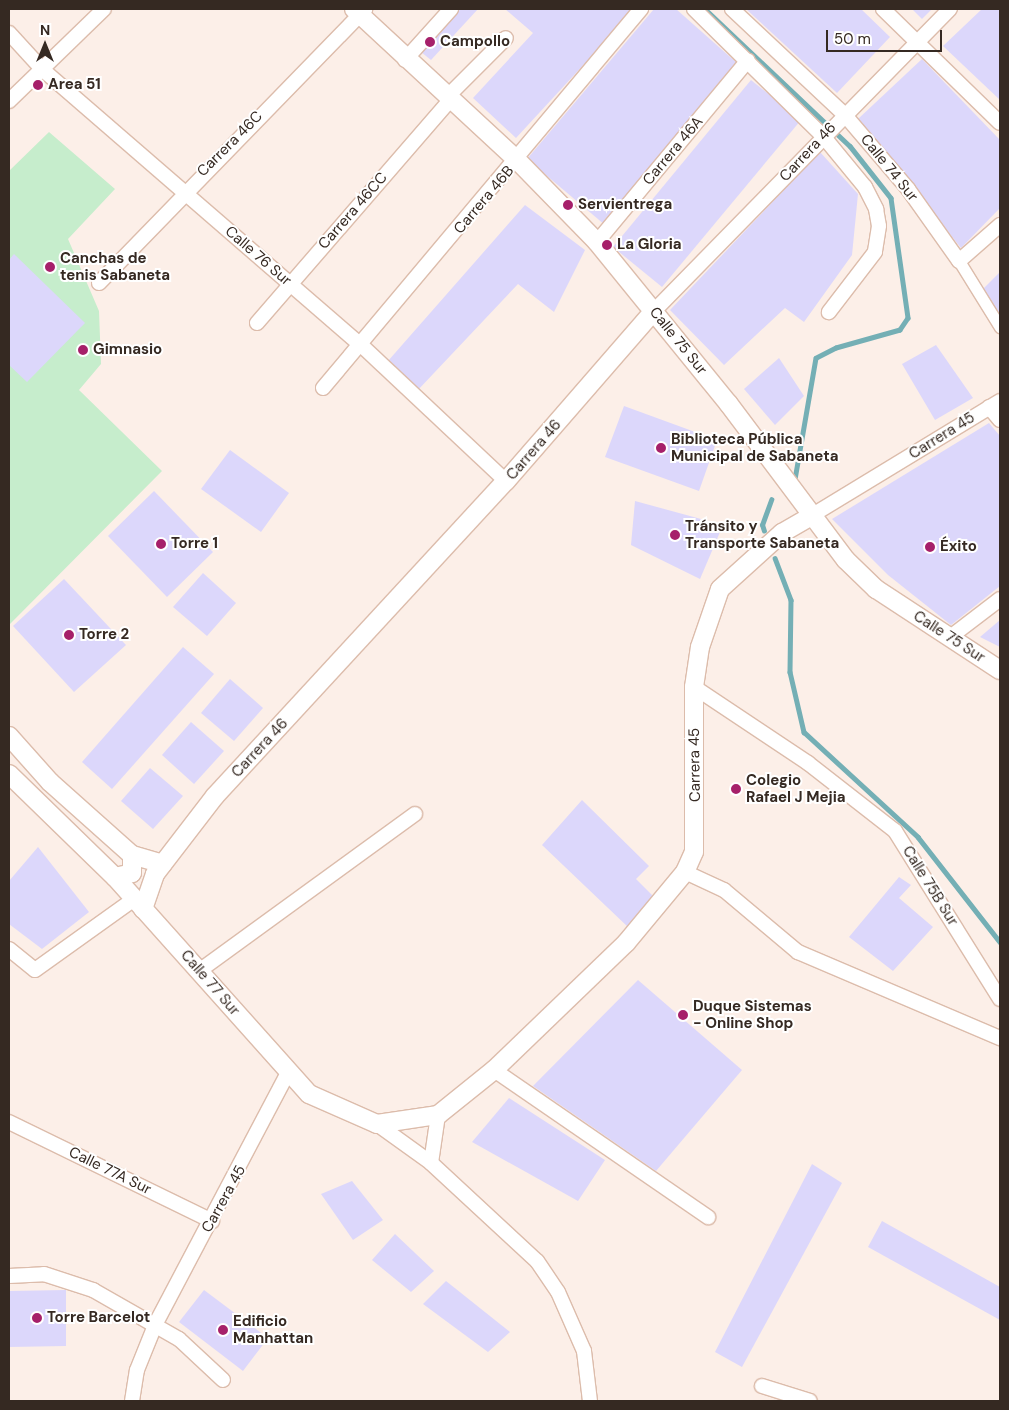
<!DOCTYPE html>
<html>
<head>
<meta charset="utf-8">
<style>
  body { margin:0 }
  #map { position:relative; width:1009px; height:1410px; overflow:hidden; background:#fcefe8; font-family:"DM Sans",sans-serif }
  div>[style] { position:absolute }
  .green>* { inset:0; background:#c6edcc }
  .stream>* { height:4.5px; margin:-2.25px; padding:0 2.25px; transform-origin:2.25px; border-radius:2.25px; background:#74afb5 }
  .building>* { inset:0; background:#dcd7fb }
  .roads { filter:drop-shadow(1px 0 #dcbcab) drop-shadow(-1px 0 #dcbcab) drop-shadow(0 1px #dcbcab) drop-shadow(0 -1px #dcbcab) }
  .pedestrian>* { height:11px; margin:-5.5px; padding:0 5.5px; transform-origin:5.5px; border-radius:5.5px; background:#fff }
  .minor>* { height:14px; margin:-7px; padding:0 7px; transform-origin:7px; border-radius:7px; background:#fff }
  .tertiary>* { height:18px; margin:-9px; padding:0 9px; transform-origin:9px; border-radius:9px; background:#fff }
  .dots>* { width:14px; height:14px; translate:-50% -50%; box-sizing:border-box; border:2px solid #fff; border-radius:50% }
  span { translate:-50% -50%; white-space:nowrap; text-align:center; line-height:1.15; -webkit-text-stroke:4px #fff; paint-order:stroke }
  .poi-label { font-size:15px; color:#352922; font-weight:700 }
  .left { translate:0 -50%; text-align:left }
  .street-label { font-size:15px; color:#352922 }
  .frame { position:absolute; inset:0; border:10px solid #352922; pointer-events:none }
  .north { position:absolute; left:20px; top:20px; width:50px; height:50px; -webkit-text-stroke:4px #fff; paint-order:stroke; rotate:0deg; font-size:14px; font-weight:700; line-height:20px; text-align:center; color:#352922 }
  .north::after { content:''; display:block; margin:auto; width:18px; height:22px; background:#352922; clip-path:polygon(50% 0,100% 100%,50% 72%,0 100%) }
  .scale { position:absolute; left:826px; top:30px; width:116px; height:22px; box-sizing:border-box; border:2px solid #352922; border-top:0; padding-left:6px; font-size:15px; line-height:18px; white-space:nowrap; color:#352922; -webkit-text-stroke:4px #fff; paint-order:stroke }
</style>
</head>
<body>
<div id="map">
  <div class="green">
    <i style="clip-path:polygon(49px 132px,115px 189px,68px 239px,99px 311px,101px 364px,79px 390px,162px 471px,9px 625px,9px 171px)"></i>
  </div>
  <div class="stream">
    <i style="left:705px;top:9px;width:199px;rotate:43.4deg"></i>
    <i style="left:850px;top:146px;width:66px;rotate:51.7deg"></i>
    <i style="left:891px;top:198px;width:121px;rotate:81.9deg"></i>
    <i style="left:908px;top:318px;width:14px;rotate:124deg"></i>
    <i style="left:900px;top:330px;width:66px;rotate:164.3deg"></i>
    <i style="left:836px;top:348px;width:22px;rotate:153deg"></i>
    <i style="left:816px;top:358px;width:123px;rotate:99.8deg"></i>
    <i style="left:764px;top:531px;width:6px;rotate:-108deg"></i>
    <i style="left:762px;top:525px;width:27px;rotate:-70deg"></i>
    <i style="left:775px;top:558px;width:45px;rotate:69.1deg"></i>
    <i style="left:791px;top:600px;width:72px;rotate:90.8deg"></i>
    <i style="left:790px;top:672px;width:62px;rotate:76.9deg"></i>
    <i style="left:804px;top:732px;width:155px;rotate:42.6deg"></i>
    <i style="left:918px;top:837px;width:133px;rotate:52deg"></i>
  </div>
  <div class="building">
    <i style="clip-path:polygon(460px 9px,478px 9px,431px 60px,421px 52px)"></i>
    <i style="clip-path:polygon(505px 9px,635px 9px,516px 138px,473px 98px,533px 33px)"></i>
    <i style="clip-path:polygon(654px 9px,676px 9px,737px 63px,605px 225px,527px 159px)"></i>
    <i style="clip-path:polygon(746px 9px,861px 9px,890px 37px,837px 93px)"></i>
    <i style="clip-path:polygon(912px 9px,932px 9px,922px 19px)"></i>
    <i style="clip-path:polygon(982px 9px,1000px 9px,1000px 100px,943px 46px)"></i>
    <i style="clip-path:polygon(922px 59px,1000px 140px,1000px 208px,961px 248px,858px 119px)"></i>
    <i style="clip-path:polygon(751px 80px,801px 120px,662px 287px,613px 247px)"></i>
    <i style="clip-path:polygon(820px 152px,858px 194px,852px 255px,804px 322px,785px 308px,724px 365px,670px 310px)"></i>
    <i style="clip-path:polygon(525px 205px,585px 250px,554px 312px,518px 284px,417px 391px,388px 361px)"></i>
    <i style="clip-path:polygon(14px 254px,85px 323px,27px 382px,9px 365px,9px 260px)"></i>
    <i style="clip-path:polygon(1000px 272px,1000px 315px,982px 290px)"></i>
    <i style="clip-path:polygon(936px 345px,973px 398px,935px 420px,902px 364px)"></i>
    <i style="clip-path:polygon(779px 358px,804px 396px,775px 425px,744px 389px)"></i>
    <i style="clip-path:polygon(624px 406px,717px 440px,699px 491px,605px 457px)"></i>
    <i style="clip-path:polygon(989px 423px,1000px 436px,1000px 586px,951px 625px,888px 575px,832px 519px)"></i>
    <i style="clip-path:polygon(230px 450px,289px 493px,261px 532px,201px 489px)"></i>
    <i style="clip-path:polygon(154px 491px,213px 552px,167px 597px,108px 536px)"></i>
    <i style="clip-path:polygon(635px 501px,723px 525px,700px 579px,631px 545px)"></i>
    <i style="clip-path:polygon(203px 573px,236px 603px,207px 636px,173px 607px)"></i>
    <i style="clip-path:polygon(64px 579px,126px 645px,74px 692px,13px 626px)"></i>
    <i style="clip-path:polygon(1000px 620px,1000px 647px,980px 637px)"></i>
    <i style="clip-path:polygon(183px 647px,214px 674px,112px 789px,82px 762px)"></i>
    <i style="clip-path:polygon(230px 679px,263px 708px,234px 741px,201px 713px)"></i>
    <i style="clip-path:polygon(191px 722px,224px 751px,194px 784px,162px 755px)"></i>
    <i style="clip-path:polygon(150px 768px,183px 796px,153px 829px,121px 801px)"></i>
    <i style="clip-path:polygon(582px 800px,649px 866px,636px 879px,657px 900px,629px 928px,542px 845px)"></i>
    <i style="clip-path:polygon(38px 847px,89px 912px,42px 949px,9px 924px,9px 881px)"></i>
    <i style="clip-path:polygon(899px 877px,911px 885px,899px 898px,933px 927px,893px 971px,849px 937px)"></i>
    <i style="clip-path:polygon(638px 980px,742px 1070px,656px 1171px,533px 1086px)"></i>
    <i style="clip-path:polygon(509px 1098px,605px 1160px,578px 1201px,472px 1142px)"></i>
    <i style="clip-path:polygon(812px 1164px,842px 1183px,742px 1367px,715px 1352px)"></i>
    <i style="clip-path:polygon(352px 1181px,383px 1220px,353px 1240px,321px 1194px)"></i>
    <i style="clip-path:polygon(882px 1221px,1000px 1287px,1000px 1320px,868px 1247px)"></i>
    <i style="clip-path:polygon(395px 1234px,434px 1271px,411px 1292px,372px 1260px)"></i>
    <i style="clip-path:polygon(446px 1281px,510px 1332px,488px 1352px,423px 1304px)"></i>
    <i style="clip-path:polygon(66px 1290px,66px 1346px,9px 1347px,9px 1291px)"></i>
    <i style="clip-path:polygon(204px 1290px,268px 1338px,243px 1371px,179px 1322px)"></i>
  </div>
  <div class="roads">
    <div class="pedestrian">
      <i style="left:959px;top:261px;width:78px;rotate:58.2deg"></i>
    </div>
    <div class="minor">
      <i style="left:694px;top:9px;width:181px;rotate:44.6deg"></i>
      <i style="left:823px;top:136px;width:66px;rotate:50.5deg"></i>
      <i style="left:865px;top:187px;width:25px;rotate:63deg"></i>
      <i style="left:876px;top:209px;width:17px;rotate:80deg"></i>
      <i style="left:879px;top:226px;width:26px;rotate:99deg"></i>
      <i style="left:875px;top:252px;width:76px;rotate:127.5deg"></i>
      <i style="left:732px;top:9px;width:154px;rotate:43.2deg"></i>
      <i style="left:844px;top:114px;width:99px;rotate:49.5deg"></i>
      <i style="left:908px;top:189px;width:88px;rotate:54.7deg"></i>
      <i style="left:959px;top:261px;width:55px;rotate:-41.3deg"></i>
      <i style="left:883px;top:9px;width:163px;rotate:44.3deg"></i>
      <i style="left:9px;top:33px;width:49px;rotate:47.5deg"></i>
      <i style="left:42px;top:69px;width:422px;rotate:40.9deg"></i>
      <i style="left:361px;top:345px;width:199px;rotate:43.2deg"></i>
      <i style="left:405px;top:60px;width:69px;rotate:-48deg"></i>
      <i style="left:447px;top:97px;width:83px;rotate:-45deg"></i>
      <i style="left:9px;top:101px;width:132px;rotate:-44.1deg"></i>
      <i style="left:597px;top:242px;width:236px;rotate:-50.3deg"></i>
      <i style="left:99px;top:283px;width:382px;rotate:-45.8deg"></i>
      <i style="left:654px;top:311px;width:423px;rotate:-45.6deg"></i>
      <i style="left:257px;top:323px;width:295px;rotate:-49.1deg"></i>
      <i style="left:323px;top:388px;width:495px;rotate:-50deg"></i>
      <i style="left:989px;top:407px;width:17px;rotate:50deg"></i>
      <i style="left:811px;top:516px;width:221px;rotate:-31.3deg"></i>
      <i style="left:949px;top:638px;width:64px;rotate:-37.4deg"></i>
      <i style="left:694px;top:687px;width:137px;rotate:33.7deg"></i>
      <i style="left:808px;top:763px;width:110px;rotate:38deg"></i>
      <i style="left:895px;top:831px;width:198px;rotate:58deg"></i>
      <i style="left:685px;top:872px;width:43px;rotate:24.8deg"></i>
      <i style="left:724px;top:890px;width:97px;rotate:40deg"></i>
      <i style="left:798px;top:952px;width:220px;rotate:23.1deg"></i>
      <i style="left:9px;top:949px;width:33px;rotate:39deg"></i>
      <i style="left:35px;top:970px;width:122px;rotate:-35.6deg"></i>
      <i style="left:199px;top:971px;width:267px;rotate:-36deg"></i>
      <i style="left:494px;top:1070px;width:260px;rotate:34.5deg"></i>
      <i style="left:9px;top:1122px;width:226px;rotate:26deg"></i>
      <i style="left:377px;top:1124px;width:67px;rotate:35.8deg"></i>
      <i style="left:431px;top:1163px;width:144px;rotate:42.8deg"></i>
      <i style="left:537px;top:1261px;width:37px;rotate:56deg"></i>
      <i style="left:558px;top:1292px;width:64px;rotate:66.2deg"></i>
      <i style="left:584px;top:1351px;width:50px;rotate:83.2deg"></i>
      <i style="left:431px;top:1163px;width:49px;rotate:-81.7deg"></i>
      <i style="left:9px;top:1276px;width:35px;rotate:-3deg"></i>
      <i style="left:44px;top:1274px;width:52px;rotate:18.1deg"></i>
      <i style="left:93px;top:1290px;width:99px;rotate:29.7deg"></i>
      <i style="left:179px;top:1339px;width:60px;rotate:43deg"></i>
      <i style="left:762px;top:1386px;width:50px;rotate:17.4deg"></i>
      <i style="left:132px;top:1401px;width:31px;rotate:-81deg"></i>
      <i style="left:137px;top:1370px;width:51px;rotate:-68deg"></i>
      <i style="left:156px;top:1323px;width:283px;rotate:-62.2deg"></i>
    </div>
    <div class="tertiary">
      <i style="left:354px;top:9px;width:222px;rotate:42.8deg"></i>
      <i style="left:517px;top:160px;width:115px;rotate:45.7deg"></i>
      <i style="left:597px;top:242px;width:208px;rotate:50.9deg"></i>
      <i style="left:728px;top:403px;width:196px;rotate:53.1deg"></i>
      <i style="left:846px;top:560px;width:42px;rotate:44deg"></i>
      <i style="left:876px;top:589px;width:148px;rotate:33.2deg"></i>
      <i style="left:9px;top:736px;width:62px;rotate:48.3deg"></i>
      <i style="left:50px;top:782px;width:110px;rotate:41.7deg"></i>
      <i style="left:132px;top:855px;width:32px;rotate:16deg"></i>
      <i style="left:9px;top:774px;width:148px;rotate:44.2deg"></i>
      <i style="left:115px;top:877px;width:291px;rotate:48.2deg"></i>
      <i style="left:309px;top:1094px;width:74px;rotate:23.8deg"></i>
      <i style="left:377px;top:1124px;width:62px;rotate:-8.4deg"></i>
      <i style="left:438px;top:1115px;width:72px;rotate:-38.8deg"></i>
      <i style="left:494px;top:1070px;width:183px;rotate:-43.9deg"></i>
      <i style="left:626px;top:943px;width:92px;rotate:-50.3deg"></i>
      <i style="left:685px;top:872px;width:22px;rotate:-66deg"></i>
      <i style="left:694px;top:852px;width:165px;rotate:-90deg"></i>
      <i style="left:694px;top:687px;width:40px;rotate:-81.5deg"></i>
      <i style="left:700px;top:647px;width:61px;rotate:-71deg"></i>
      <i style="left:720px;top:589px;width:84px;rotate:-42.1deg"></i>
      <i style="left:782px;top:533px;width:34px;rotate:-30deg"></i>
      <i style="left:115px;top:877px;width:17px;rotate:-13deg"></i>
      <i style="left:132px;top:873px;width:18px;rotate:-90deg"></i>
      <i style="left:143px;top:909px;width:37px;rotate:-71deg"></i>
      <i style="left:155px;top:874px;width:98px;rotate:-52.4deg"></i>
      <i style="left:215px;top:796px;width:429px;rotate:-47.3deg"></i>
      <i style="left:506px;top:481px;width:225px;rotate:-49deg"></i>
    </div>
  </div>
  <div class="dots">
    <i style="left:430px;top:42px;background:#a6206a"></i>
    <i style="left:38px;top:85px;background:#a6206a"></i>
    <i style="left:568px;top:205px;background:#a6206a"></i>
    <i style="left:607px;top:245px;background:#a6206a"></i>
    <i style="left:50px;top:267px;background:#a6206a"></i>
    <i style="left:83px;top:350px;background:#a6206a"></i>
    <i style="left:661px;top:448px;background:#a6206a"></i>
    <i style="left:675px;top:535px;background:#a6206a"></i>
    <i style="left:161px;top:544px;background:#a6206a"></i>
    <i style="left:930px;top:547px;background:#a6206a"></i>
    <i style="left:69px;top:635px;background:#a6206a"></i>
    <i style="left:736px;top:789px;background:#a6206a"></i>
    <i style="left:683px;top:1015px;background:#a6206a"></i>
    <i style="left:37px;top:1318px;background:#a6206a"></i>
    <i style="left:223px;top:1330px;background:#a6206a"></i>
  </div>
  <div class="poi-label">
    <span class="left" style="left:440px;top:42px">Campollo</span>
    <span class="left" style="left:48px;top:85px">Area 51</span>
    <span class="left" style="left:578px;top:205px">Servientrega</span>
    <span class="left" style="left:617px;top:245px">La Gloria</span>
    <span class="left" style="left:60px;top:267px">Canchas de<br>tenis Sabaneta</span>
    <span class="left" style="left:93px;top:350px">Gimnasio</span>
    <span class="left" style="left:671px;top:448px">Biblioteca Pública<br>Municipal de Sabaneta</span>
    <span class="left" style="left:685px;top:535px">Tránsito y<br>Transporte Sabaneta</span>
    <span class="left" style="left:171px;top:544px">Torre 1</span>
    <span class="left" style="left:940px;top:547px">Éxito</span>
    <span class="left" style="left:79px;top:635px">Torre 2</span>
    <span class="left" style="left:746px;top:789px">Colegio<br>Rafael J Mejia</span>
    <span class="left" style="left:693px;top:1015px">Duque Sistemas<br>- Online Shop</span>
    <span class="left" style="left:47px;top:1318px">Torre Barcelot</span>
    <span class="left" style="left:233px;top:1330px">Edificio<br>Manhattan</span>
  </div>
  <div class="street-label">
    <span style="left:230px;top:144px;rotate:-45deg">Carrera 46C</span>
    <span style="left:673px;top:151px;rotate:-50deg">Carrera 46A</span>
    <span style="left:808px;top:152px;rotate:-47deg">Carrera 46</span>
    <span style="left:889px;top:168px;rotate:51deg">Calle 74 Sur</span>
    <span style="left:484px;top:200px;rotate:-50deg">Carrera 46B</span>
    <span style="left:353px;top:211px;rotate:-49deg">Carrera 46CC</span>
    <span style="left:258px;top:256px;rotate:41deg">Calle 76 Sur</span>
    <span style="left:678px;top:341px;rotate:51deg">Calle 75 Sur</span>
    <span style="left:942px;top:436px;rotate:-32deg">Carrera 45</span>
    <span style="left:534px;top:450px;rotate:-49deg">Carrera 46</span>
    <span style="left:949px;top:637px;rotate:33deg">Calle 75 Sur</span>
    <span style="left:260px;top:748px;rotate:-47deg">Carrera 46</span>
    <span style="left:695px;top:765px;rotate:-91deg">Carrera 45</span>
    <span style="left:930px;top:886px;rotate:58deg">Calle 75B Sur</span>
    <span style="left:210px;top:983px;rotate:49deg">Calle 77 Sur</span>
    <span style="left:110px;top:1171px;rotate:26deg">Calle 77A Sur</span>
    <span style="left:224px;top:1199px;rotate:-61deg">Carrera 45</span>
  </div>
  <div class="frame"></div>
  <div class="north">N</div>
  <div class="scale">50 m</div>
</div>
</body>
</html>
